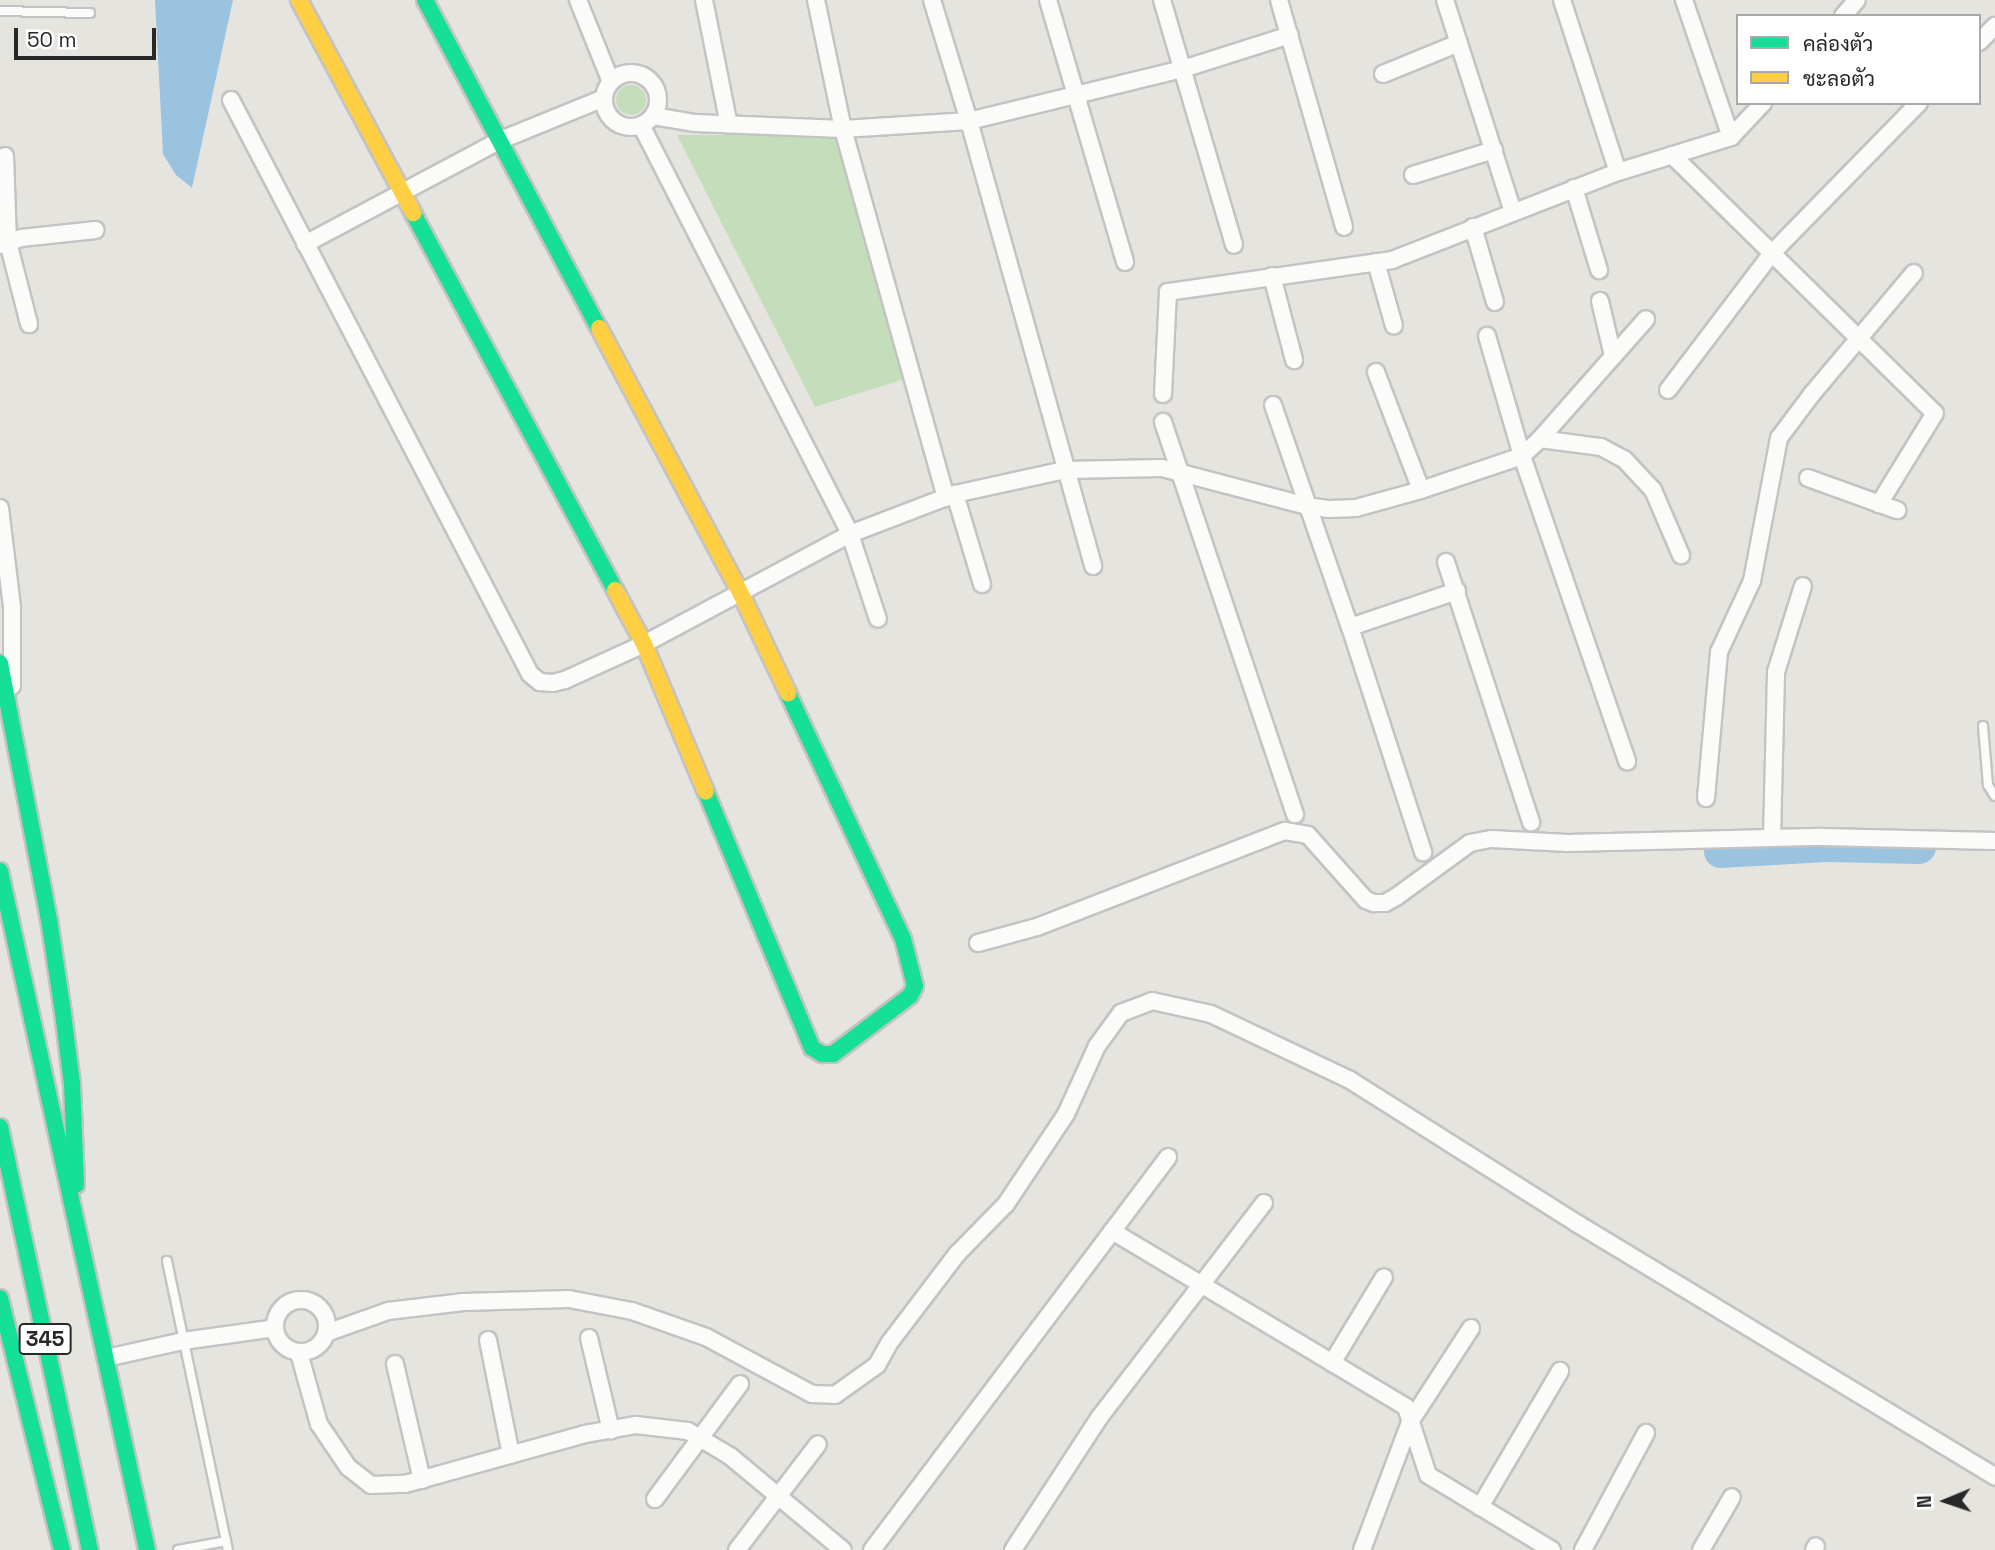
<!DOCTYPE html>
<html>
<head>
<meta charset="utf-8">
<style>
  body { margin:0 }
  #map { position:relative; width:1995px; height:1550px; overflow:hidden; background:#e6e4df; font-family:"Space Grotesk",Sarabun,sans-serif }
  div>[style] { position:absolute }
  .green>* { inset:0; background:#c4debb }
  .round { border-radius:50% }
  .water>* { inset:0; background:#9ac3e0 }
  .river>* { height:33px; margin:-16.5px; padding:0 16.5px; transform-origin:16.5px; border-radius:16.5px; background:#9ac3e0 }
  .roads { filter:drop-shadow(2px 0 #c4c3c3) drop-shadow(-2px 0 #c4c3c3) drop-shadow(0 2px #c4c3c3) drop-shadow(0 -2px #c4c3c3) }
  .lane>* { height:8px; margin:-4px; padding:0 4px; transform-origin:4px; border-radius:4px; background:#fbfbfa }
  .street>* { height:16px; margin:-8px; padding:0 8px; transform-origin:8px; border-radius:8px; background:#fbfbfa }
  .street>.ring { margin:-8px; padding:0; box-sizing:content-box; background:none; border:16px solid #fbfbfa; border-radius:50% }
  .fast>* { height:16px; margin:-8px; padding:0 8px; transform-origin:8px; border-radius:8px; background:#16e098 }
  .slow>* { height:16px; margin:-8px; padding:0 8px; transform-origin:8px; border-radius:8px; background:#ffcf43 }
  span { translate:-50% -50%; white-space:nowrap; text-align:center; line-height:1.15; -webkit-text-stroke:6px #fff; paint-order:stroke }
  .shield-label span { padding:2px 5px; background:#fff; border:2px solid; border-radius:5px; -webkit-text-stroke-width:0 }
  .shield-label { font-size:21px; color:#282828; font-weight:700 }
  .legend { position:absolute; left:1736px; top:14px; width:245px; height:91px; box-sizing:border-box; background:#fff; border:2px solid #a9a9a9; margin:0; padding:9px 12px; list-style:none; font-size:21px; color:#282828 }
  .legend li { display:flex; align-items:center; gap:14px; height:35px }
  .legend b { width:35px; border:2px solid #a9a9a9 }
  .north { position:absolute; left:1911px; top:1466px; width:70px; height:70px; -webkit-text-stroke:5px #fff; paint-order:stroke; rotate:268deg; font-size:19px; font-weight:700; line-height:28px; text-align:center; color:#282828 }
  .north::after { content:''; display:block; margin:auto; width:24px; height:32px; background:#282828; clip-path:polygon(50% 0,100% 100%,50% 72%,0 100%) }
  .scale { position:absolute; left:14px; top:28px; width:142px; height:32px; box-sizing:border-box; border:4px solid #282828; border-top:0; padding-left:9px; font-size:21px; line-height:24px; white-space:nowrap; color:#282828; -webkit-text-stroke:5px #fff; paint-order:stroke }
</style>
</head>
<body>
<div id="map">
  <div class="green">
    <i class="round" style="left:616px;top:85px;width:30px;height:30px"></i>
    <i style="clip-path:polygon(677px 135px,835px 135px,908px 378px,815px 407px)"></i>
  </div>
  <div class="water">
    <i style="clip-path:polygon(155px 0,233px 0,192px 188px,176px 175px,163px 154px)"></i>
  </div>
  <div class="river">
    <i style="left:1720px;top:851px;width:107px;rotate:-3.2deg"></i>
    <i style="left:1827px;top:845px;width:92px;rotate:1.2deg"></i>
  </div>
  <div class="roads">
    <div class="lane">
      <i style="left:0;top:11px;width:90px;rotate:1.3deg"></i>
      <i style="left:1983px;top:726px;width:59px;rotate:85.2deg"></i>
      <i style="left:1988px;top:785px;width:13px;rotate:58deg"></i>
      <i style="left:167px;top:1261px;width:295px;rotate:78.1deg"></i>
      <i style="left:178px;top:1550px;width:49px;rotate:-10.6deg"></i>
    </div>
    <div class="street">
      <i style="left:578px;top:0;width:88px;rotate:68.1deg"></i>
      <i style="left:704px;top:0;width:127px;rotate:78.7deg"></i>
      <i style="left:816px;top:0;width:132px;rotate:78.2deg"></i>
      <i style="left:843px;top:129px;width:383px;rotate:74.4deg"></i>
      <i style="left:932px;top:0;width:127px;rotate:73deg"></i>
      <i style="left:969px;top:121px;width:462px;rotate:74.4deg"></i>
      <i style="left:1048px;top:0;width:273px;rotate:73.6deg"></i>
      <i style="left:1162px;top:0;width:255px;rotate:73.6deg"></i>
      <i style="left:1279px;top:0;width:236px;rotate:74deg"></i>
      <i style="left:1445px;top:0;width:223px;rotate:72.2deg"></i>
      <i style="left:1562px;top:0;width:181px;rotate:72deg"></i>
      <i style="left:1684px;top:0;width:145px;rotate:71.1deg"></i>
      <i style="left:1843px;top:16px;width:21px;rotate:-49deg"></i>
      <i style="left:1979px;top:42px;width:23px;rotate:-45deg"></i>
      <i class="ring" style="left:604px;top:73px;width:38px;height:38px"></i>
      <i style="left:1383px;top:74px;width:82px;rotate:-22.2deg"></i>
      <i style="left:231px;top:100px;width:647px;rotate:62.48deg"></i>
      <i style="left:530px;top:674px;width:13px;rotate:39deg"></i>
      <i style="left:540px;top:682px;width:13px;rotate:4deg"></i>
      <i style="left:553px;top:683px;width:12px;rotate:-14deg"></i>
      <i style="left:565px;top:680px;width:87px;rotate:-24.5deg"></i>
      <i style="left:644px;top:644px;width:234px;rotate:-28.1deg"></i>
      <i style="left:850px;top:534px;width:112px;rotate:-20.9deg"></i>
      <i style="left:955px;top:494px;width:113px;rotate:-12.3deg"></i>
      <i style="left:1065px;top:470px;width:97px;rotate:-1.2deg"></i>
      <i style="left:1162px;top:468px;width:150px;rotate:14.7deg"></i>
      <i style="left:1307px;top:506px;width:22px;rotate:8deg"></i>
      <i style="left:1329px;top:509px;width:27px;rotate:-2deg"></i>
      <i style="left:1356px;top:508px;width:67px;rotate:-15.5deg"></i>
      <i style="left:1421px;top:490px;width:107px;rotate:-18.6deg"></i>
      <i style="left:1522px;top:456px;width:25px;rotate:-43deg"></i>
      <i style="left:1540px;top:439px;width:62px;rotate:7.5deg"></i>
      <i style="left:1601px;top:447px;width:26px;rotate:28deg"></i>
      <i style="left:1624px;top:459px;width:42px;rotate:46.9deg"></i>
      <i style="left:1653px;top:490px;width:71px;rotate:66.7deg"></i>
      <i style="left:653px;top:116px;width:43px;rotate:9.5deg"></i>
      <i style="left:695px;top:123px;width:148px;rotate:2.3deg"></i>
      <i style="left:843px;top:129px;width:126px;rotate:-3.6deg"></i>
      <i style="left:969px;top:121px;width:220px;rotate:-13.7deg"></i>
      <i style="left:1183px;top:69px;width:112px;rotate:-17.6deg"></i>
      <i style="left:641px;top:125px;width:459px;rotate:62.9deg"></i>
      <i style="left:850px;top:534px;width:89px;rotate:71.8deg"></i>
      <i style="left:1672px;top:155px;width:368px;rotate:44.5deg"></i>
      <i style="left:1935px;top:413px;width:107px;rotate:121.6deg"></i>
      <i style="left:5px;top:156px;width:86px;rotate:88deg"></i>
      <i style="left:8px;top:242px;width:85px;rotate:75.6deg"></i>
      <i style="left:1413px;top:175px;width:85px;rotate:-17.2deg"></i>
      <i style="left:1574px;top:188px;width:86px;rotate:73deg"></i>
      <i style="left:1473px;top:227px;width:78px;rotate:73.7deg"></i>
      <i style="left:305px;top:244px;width:222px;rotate:-28deg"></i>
      <i style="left:501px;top:140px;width:111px;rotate:-22.2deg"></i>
      <i style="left:0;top:245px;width:22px;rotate:-18deg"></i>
      <i style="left:21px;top:238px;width:75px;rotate:-6.1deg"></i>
      <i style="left:1376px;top:262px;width:66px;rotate:74.3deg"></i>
      <i style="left:1272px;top:276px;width:87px;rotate:75.3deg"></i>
      <i style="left:1600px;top:301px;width:57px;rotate:76.7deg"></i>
      <i style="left:1487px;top:336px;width:125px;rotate:73.7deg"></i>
      <i style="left:1522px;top:456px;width:323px;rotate:71deg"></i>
      <i style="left:1376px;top:372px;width:126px;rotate:69.1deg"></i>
      <i style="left:1668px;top:390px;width:172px;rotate:-52.8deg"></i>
      <i style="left:1772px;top:253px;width:210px;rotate:-45.6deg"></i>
      <i style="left:1163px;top:394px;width:102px;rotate:-87.2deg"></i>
      <i style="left:1168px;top:292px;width:226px;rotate:-8.1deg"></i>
      <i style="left:1392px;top:260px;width:243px;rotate:-21.3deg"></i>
      <i style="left:1618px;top:172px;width:118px;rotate:-17.2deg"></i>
      <i style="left:1731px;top:137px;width:47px;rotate:-46.7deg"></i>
      <i style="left:1273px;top:405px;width:235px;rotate:70.9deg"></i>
      <i style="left:1350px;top:627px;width:237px;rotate:72deg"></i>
      <i style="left:1163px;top:422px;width:414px;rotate:71.4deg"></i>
      <i style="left:1540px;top:439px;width:160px;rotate:-48.5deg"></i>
      <i style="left:1808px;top:478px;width:95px;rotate:19.8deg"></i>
      <i style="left:955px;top:494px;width:94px;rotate:73.3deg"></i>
      <i style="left:0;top:508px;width:100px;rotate:83.1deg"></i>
      <i style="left:12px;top:607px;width:79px;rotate:90deg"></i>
      <i style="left:1446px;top:562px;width:274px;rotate:71.9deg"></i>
      <i style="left:1350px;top:627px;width:113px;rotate:-18.6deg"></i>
      <i style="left:1706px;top:798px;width:147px;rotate:-84.9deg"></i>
      <i style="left:1719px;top:652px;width:78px;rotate:-65.1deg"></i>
      <i style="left:1752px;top:581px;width:146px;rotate:-79.3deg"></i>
      <i style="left:1779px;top:438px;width:55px;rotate:-53.1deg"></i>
      <i style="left:1812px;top:394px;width:158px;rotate:-49.9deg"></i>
      <i style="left:1772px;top:838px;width:166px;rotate:-88.6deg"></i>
      <i style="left:1776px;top:672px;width:90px;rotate:-72.6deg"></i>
      <i style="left:978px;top:943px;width:61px;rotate:-15.2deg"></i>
      <i style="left:1037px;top:927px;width:266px;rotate:-21.2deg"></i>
      <i style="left:1285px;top:831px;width:23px;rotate:10deg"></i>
      <i style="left:1308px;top:835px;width:87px;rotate:48.3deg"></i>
      <i style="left:1366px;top:900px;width:9px;rotate:21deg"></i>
      <i style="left:1374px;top:903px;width:11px"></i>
      <i style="left:1385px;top:903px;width:13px;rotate:-29deg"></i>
      <i style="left:1396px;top:897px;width:92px;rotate:-36.1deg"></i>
      <i style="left:1470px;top:843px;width:21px;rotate:-11deg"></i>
      <i style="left:1491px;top:839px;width:77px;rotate:3deg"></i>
      <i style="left:1568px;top:843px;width:254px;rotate:-1.4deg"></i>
      <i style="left:1822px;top:837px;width:173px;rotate:1.3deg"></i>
      <i style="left:1112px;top:1231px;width:343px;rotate:30.9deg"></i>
      <i style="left:1406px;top:1407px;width:71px;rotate:72.1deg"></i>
      <i style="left:1428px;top:1475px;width:145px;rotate:31.2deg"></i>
      <i class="ring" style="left:275px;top:1300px;width:36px;height:36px"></i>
      <i style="left:326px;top:1333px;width:66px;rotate:-19.5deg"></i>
      <i style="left:388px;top:1311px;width:76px;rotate:-6.8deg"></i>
      <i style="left:463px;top:1302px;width:106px;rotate:-1.6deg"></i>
      <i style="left:569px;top:1299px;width:64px;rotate:10.8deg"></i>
      <i style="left:632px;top:1311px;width:78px;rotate:19.4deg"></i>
      <i style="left:706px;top:1337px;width:120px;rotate:28.3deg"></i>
      <i style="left:812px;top:1394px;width:23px;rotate:2deg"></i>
      <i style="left:835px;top:1395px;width:52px;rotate:-35.5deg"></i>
      <i style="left:877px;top:1365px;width:26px;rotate:-61deg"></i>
      <i style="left:890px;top:1342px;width:111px;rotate:-52.7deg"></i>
      <i style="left:957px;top:1254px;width:70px;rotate:-45.6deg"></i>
      <i style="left:1006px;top:1204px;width:108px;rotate:-56.3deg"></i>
      <i style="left:1066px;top:1114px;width:75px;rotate:-65.5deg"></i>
      <i style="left:1097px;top:1046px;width:41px;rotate:-54deg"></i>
      <i style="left:1121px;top:1013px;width:33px;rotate:-21deg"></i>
      <i style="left:1152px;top:1001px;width:60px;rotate:12.4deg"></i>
      <i style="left:1211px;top:1014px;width:154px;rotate:25.4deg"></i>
      <i style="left:1350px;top:1080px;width:270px;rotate:32.3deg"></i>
      <i style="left:1578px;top:1224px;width:488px;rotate:31.2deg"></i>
      <i style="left:589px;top:1338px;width:95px;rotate:76.6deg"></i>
      <i style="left:488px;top:1340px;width:117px;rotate:78.7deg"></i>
      <i style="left:299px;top:1353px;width:74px;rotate:74.3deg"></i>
      <i style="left:319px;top:1424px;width:52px;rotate:56deg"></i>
      <i style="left:348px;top:1467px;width:29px;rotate:38deg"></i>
      <i style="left:371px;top:1485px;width:34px;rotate:-2deg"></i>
      <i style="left:405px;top:1484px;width:187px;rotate:-15.5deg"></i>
      <i style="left:585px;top:1434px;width:52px;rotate:-10deg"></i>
      <i style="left:636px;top:1425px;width:52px;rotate:6.6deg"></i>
      <i style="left:688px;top:1431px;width:49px;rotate:30.8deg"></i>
      <i style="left:730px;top:1456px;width:147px;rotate:39.8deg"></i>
      <i style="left:106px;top:1358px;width:79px;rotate:-12.4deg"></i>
      <i style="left:183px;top:1341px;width:93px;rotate:-8deg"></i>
      <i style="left:1332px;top:1363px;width:100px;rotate:-58.8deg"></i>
      <i style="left:395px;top:1364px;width:119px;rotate:76.9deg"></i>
      <i style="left:655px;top:1499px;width:143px;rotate:-53.5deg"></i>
      <i style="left:1480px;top:1507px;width:158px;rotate:-59.5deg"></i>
      <i style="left:737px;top:1550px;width:133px;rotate:-52.6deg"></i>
      <i style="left:872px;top:1550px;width:492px;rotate:-53deg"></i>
      <i style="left:1013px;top:1550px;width:158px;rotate:-56.9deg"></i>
      <i style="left:1099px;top:1418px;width:271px;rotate:-52.5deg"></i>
      <i style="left:1362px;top:1550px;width:137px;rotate:-69.4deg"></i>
      <i style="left:1410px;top:1422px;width:112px;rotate:-57deg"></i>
      <i style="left:1583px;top:1550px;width:133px;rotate:-61.7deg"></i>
      <i style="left:1701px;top:1550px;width:61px;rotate:-59.7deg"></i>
      <i style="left:1814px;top:1550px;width:4px;rotate:-63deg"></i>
    </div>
    <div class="fast">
      <i style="left:425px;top:0;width:371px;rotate:62.1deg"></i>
      <i style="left:413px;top:213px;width:428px;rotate:61.8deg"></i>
      <i style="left:0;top:663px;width:268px;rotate:79.2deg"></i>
      <i style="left:50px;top:926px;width:88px;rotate:81.5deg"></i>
      <i style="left:63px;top:1013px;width:72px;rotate:82.8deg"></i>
      <i style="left:72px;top:1084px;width:101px;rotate:87.7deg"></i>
      <i style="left:706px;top:792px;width:277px;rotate:67.5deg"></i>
      <i style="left:812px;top:1048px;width:12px;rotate:31deg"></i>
      <i style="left:822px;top:1054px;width:11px"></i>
      <i style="left:833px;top:1054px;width:96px;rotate:-37deg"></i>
      <i style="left:910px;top:996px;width:11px;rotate:-63deg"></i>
      <i style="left:915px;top:986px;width:49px;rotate:-104.3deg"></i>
      <i style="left:903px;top:939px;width:272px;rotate:-115.1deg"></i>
      <i style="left:0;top:871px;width:695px;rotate:77.78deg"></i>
      <i style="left:0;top:1127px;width:432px;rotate:78deg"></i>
      <i style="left:0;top:1298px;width:260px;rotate:76.2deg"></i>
    </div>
    <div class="slow">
      <i style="left:299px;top:0;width:242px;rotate:61.8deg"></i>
      <i style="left:599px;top:328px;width:302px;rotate:61.9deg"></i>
      <i style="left:741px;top:594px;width:110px;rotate:64.6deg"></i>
      <i style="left:615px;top:590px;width:61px;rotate:61.8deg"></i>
      <i style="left:644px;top:644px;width:160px;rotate:67.3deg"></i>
    </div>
  </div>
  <div class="shield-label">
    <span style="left:45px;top:1339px">345</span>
  </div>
  <ul class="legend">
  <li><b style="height:9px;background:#16e098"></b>คล่องตัว</li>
  <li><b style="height:9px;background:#ffcf43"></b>ชะลอตัว</li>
  </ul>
  <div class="north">N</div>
  <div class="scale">50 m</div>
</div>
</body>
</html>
